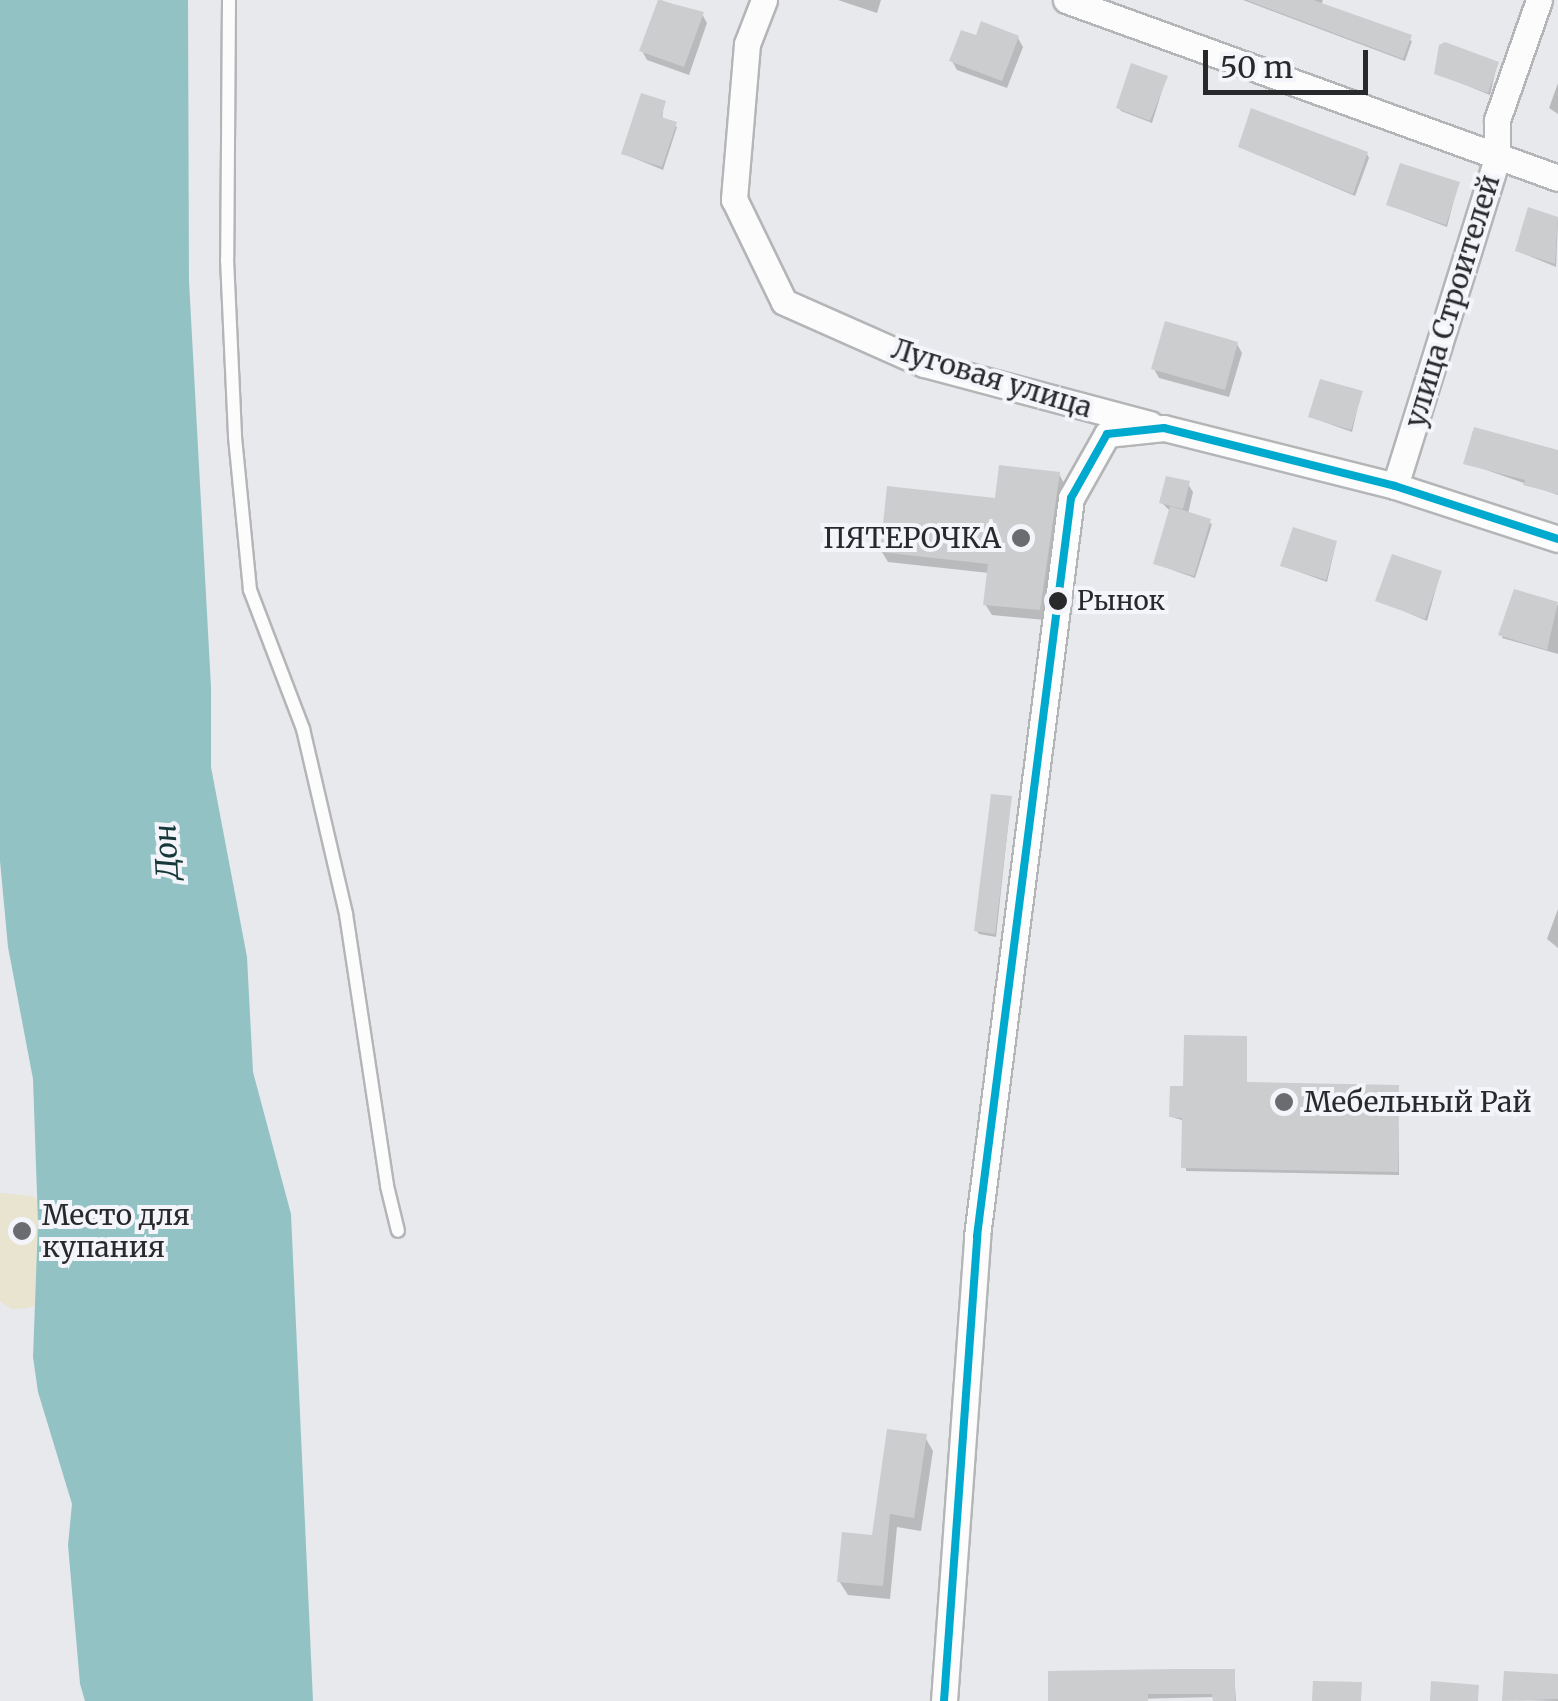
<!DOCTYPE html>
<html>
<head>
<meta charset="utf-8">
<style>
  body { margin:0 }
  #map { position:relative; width:1558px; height:1701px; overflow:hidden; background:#e8e9ec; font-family:Merriweather,serif }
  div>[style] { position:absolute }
  .sand>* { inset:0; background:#e8e4d0 }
  .water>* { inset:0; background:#93c2c4 }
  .shadow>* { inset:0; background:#0003 }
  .building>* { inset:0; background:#cccdcf }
  .roads { filter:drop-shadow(2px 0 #b4b5b7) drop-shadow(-2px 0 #b4b5b7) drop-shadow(0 2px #b4b5b7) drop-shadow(0 -2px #b4b5b7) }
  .lane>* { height:12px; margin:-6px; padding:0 6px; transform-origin:6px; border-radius:6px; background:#fcfcfc }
  .street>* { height:25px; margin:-12.5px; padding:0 12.5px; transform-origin:12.5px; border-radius:12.5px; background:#fcfcfc }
  .bus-1>* { height:8px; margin:-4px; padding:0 4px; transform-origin:4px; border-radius:4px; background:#00a9ce }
  .dots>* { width:28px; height:28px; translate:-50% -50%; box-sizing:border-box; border:5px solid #f3f5fb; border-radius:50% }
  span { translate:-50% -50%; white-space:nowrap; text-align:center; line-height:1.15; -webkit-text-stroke:8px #f3f5fb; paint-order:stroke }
  .bus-label { font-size:26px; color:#28292b }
  .left { translate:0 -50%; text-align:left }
  .street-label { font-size:28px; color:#28292b }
  .poi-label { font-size:28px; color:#28292b }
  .right { translate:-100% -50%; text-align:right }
  .water-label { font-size:30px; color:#173839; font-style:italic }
  .scale { position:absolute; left:1203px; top:50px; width:165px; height:45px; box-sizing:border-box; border:5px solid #28292b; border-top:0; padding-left:12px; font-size:30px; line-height:35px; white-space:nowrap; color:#28292b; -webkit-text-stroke:8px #f3f5fb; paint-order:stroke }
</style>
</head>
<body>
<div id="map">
  <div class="sand">
    <i style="clip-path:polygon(0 1193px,32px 1196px,44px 1204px,43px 1301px,29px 1308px,11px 1309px,0 1301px)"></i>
  </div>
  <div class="water">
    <i style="clip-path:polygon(0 0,188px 0,189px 281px,211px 687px,211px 767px,247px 957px,253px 1072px,291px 1214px,313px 1701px,85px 1701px,80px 1684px,68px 1545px,72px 1504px,38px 1392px,33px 1357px,38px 1223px,33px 1079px,8px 947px,0 861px)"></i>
  </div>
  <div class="shadow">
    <i style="clip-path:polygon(660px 0,702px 14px,707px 23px,689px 75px,647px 60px,642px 51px)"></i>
    <i style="clip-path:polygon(838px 0,881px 0,877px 13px)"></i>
    <i style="clip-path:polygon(1243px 0,1323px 0,1321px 5px,1412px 41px,1405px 61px)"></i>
    <i style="clip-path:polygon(977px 38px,1018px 38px,1023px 47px,1007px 88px,957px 70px,952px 61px)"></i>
    <i style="clip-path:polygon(1497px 64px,1490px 95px,1436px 73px)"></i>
    <i style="clip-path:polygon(1166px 78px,1152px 123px,1121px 111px,1119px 108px)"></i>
    <i style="clip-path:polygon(1558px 83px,1558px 114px,1549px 108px)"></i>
    <i style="clip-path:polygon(664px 103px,662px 120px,677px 127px,663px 170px,624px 154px)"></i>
    <i style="clip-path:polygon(1240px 147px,1367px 154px,1369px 158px,1355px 196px)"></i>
    <i style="clip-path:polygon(1458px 184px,1447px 227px,1389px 205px)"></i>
    <i style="clip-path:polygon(1529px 210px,1558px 220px,1556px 267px,1517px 251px)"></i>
    <i style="clip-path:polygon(1237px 344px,1242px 353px,1229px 397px,1159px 378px,1154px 369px)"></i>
    <i style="clip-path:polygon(1361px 393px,1352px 432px,1310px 417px)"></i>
    <i style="clip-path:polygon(1558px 452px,1558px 495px,1466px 463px)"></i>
    <i style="clip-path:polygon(1059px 474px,1065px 485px,1045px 620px,992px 615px,985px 604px,989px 573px,888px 562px,882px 552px)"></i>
    <i style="clip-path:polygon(1188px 484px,1193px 492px,1188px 514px,1212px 524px,1195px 578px,1156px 564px,1171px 512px,1162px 503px)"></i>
    <i style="clip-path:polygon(1336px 543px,1327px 582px,1283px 566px)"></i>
    <i style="clip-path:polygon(1440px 574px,1427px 621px,1378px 600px)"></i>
    <i style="clip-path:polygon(1515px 592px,1558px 605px,1558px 654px,1502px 638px)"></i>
    <i style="clip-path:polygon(1011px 798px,996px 937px,979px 934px,977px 931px)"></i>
    <i style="clip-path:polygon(1558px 909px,1558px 948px,1547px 939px)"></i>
    <i style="clip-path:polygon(1246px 1038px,1247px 1085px,1398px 1087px,1399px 1175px,1186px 1171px,1185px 1121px,1172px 1117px,1185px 1089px)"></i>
    <i style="clip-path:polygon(925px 1437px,933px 1451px,921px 1531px,897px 1527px,890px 1599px,848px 1595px,839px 1581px,874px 1538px)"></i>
    <i style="clip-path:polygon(1234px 1672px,1236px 1701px,1215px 1701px,1215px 1697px,1050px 1701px)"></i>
    <i style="clip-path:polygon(1558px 1676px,1558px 1701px,1504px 1700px)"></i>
  </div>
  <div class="building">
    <i style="clip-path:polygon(658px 0,704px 12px,684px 67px,639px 51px)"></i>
    <i style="clip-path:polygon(1246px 0,1313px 0,1412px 35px,1403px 59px)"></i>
    <i style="clip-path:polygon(981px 21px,1019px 36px,1002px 81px,949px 61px,961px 30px,976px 35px)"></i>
    <i style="clip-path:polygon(1445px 42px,1499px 62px,1488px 93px,1434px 74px,1439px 45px)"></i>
    <i style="clip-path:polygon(1131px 63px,1168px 76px,1150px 121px,1116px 108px)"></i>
    <i style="clip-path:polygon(641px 93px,666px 101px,661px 117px,677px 122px,662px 167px,621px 154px)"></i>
    <i style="clip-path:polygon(1251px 108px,1368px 152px,1353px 194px,1238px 147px)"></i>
    <i style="clip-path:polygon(1400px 163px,1460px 182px,1446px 225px,1386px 205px)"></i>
    <i style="clip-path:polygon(1528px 207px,1558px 217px,1555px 264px,1515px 251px)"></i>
    <i style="clip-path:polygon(1165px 321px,1238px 342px,1225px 390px,1151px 369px)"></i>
    <i style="clip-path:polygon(1320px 379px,1363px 391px,1351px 430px,1308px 417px)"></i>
    <i style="clip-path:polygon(1474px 427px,1558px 450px,1558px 494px,1523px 485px,1525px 480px,1463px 464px)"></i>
    <i style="clip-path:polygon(999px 465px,1060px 472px,1040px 610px,983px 605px,988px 564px,880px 552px,887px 486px,995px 498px)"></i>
    <i style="clip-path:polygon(1166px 476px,1190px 481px,1183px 509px,1159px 503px)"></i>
    <i style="clip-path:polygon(1170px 506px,1211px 519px,1194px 576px,1153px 564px)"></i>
    <i style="clip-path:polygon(1293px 527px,1337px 541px,1326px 580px,1280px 566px)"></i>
    <i style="clip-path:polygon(1392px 554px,1442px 571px,1425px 619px,1375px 601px)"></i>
    <i style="clip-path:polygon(1514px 589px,1558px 602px,1547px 650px,1498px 635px)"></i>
    <i style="clip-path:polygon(991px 794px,1012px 796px,995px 934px,974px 931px)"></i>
    <i style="clip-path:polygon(1184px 1035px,1247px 1036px,1247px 1082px,1399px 1085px,1398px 1172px,1181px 1168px,1182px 1118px,1169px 1117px,1170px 1086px,1183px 1086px)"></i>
    <i style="clip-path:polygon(887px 1429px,927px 1434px,914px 1518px,890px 1514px,883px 1586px,837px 1582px,842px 1532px,872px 1535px)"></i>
    <i style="clip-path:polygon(1175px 1669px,1235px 1669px,1235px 1701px,1213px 1701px,1212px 1694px,1148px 1694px,1148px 1701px,1048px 1701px,1048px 1671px)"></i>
    <i style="clip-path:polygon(1504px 1671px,1558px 1674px,1558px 1699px,1502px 1701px)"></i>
    <i style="clip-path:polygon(1313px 1681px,1362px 1682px,1361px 1701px,1312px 1701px)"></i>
    <i style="clip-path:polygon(1431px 1681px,1479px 1685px,1478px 1701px,1430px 1701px)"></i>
  </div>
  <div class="roads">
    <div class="lane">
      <i style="left:229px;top:0;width:259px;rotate:90.4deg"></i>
      <i style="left:227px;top:259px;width:178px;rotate:87.4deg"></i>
      <i style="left:235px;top:437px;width:154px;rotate:84.4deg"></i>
      <i style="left:250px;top:590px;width:149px;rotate:69.1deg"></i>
      <i style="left:303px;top:729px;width:190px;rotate:76.9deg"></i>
      <i style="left:346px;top:914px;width:275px;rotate:81.4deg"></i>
      <i style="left:387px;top:1186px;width:46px;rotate:76.3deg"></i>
    </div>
    <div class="street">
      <i style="left:764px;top:0;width:47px;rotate:111.1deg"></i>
      <i style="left:747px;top:44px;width:156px;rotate:94.8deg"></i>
      <i style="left:734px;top:199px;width:114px;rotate:64.1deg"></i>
      <i style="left:784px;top:302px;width:153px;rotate:23.9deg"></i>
      <i style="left:924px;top:364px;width:234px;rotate:14.9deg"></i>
      <i style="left:1066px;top:0;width:523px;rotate:19.89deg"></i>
      <i style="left:1395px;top:486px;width:343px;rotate:-72.7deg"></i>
      <i style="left:1497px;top:158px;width:38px;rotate:-90deg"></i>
      <i style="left:1497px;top:120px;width:127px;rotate:-70.7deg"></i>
      <i style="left:944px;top:1701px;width:466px;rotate:-85.9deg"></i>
      <i style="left:977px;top:1236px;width:744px;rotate:-82.74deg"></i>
      <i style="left:1071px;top:498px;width:73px;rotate:-60.6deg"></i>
      <i style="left:1107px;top:434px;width:57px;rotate:-6deg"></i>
      <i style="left:1164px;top:428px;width:238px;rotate:14.1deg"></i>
      <i style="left:1395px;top:486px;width:171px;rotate:18deg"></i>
    </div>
  </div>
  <div class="bus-1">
    <i style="left:944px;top:1701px;width:466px;rotate:-85.9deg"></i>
    <i style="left:977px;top:1236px;width:744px;rotate:-82.74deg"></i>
    <i style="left:1071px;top:498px;width:73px;rotate:-60.6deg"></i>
    <i style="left:1107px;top:434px;width:57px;rotate:-6deg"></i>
    <i style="left:1164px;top:428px;width:238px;rotate:14.1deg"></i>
    <i style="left:1395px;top:486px;width:171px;rotate:18deg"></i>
  </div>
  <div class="dots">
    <i style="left:1021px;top:538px;background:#6b6c6f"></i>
    <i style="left:1058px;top:601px;background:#28292b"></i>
    <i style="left:1284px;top:1102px;background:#6b6c6f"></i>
    <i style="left:22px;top:1231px;background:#6b6c6f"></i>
  </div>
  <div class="bus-label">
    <span class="left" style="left:1077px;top:601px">Рынок</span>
  </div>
  <div class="street-label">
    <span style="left:1452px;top:301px;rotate:-73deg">улица Строителей</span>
    <span style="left:992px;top:378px;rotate:17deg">Луговая улица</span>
  </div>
  <div class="poi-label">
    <span class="right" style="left:1001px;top:538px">ПЯТЕРОЧКА</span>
    <span class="left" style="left:1304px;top:1102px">Мебельный Рай</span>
    <span class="left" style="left:42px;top:1231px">Место для<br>купания</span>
  </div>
  <div class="water-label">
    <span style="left:166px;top:852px;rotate:-93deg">Дон</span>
  </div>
  <div class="scale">50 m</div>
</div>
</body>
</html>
